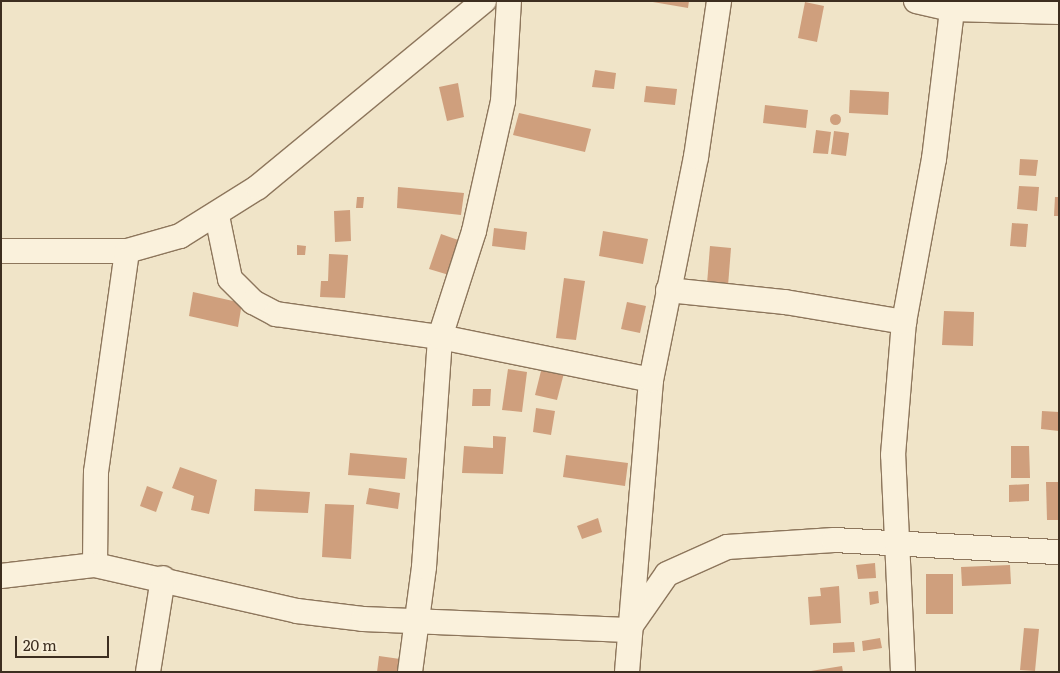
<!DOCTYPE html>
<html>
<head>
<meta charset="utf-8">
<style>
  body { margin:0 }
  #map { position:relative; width:1060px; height:673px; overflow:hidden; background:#f0e4c8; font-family:Literata,serif }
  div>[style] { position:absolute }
  .building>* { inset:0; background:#cf9f7d }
  .round { border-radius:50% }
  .roads { filter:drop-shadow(1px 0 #8d765c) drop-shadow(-1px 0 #8d765c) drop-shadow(0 1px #8d765c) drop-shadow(0 -1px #8d765c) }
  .street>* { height:24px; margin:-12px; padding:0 12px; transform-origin:12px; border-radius:12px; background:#faf1dc }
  span { translate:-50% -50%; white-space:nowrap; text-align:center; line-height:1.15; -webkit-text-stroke:4px #f7eed8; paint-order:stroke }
  .frame { position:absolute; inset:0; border:2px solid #3d2e20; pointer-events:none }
  .scale { position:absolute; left:15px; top:636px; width:94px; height:22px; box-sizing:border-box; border:2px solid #3d2e20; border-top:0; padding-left:6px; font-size:15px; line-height:18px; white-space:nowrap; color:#3d2e20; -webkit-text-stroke:4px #f7eed8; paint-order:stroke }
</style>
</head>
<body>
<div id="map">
  <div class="building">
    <i style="clip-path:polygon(647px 1px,689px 1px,688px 8px)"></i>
    <i style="clip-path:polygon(805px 2px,824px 6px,817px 42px,798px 38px)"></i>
    <i style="clip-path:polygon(595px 70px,616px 73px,614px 89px,592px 87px)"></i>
    <i style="clip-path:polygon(458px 83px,464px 117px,447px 121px,439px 87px)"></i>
    <i style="clip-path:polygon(646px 86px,677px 89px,675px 105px,644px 102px)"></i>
    <i style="clip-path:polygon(850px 90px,889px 92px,888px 115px,849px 113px)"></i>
    <i style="clip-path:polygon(765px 105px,808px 110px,806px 128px,763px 123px)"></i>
    <i style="clip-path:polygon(519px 113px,591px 129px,585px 152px,513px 135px)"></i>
    <i class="round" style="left:829.5px;top:113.5px;width:11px;height:11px"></i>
    <i style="clip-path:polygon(816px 130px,831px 132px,828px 154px,813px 153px)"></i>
    <i style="clip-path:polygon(834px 131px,849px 133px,846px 156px,831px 154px)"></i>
    <i style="clip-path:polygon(1020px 159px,1038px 160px,1036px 176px,1019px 175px)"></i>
    <i style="clip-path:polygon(1019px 186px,1039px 187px,1037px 211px,1017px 209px)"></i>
    <i style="clip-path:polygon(398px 187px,464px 193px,461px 215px,397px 208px)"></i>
    <i style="clip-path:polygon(357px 197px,364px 197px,363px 208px,356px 208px)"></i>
    <i style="clip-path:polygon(1055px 197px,1059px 197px,1059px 216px,1054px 216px)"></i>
    <i style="clip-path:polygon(350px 210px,351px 241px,335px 242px,334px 211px)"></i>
    <i style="clip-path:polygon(1012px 223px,1028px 224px,1026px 247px,1010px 246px)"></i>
    <i style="clip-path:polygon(494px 228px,527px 232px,525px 250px,492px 246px)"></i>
    <i style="clip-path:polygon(603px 231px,648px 239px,643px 264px,599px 256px)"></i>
    <i style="clip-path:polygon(441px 234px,461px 241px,449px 275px,429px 269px)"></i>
    <i style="clip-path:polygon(297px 245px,306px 246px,305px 255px,297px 255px)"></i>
    <i style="clip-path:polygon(710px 246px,731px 248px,728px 286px,707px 284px)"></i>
    <i style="clip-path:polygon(329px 254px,348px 255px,345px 298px,320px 297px,321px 281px,328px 281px)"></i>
    <i style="clip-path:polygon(564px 278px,585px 281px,576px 340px,556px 338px)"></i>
    <i style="clip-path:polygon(193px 292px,242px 303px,238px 327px,189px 316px)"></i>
    <i style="clip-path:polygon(627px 302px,646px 306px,640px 333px,621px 329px)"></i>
    <i style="clip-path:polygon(944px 311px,974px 312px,973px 346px,942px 345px)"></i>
    <i style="clip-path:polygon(543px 363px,565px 369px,557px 400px,535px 395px)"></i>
    <i style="clip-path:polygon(508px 369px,527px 372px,522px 412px,502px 410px)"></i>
    <i style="clip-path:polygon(473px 389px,491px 389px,490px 406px,472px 406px)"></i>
    <i style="clip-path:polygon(536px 408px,555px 411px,551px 435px,533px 432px)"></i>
    <i style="clip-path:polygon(1042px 411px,1059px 412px,1059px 431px,1041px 429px)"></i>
    <i style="clip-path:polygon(493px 436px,506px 437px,503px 474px,462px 473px,464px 446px,493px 448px)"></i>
    <i style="clip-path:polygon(1011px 446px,1029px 446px,1030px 478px,1011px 478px)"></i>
    <i style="clip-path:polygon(350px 453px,407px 458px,405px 479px,348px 475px)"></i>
    <i style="clip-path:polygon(566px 455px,628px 463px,625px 486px,563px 477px)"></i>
    <i style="clip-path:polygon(180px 467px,217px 480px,209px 514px,191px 510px,194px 496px,172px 488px)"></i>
    <i style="clip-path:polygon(1046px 482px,1059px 482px,1059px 520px,1047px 520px)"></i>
    <i style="clip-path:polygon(1029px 484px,1029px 501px,1009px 502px,1009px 485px)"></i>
    <i style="clip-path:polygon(147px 486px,163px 492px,156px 512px,140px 506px)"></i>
    <i style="clip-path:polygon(369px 488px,400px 493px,398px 509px,366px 504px)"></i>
    <i style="clip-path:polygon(255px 489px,310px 492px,308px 513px,254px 511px)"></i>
    <i style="clip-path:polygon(325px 504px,354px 505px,351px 559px,322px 557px)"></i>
    <i style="clip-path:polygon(598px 518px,602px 532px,582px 539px,577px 526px)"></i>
    <i style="clip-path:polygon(875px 563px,876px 578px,858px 579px,856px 565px)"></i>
    <i style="clip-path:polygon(1010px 565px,1011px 584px,962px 586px,961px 567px)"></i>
    <i style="clip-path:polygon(926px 574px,953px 574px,953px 614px,926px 614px)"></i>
    <i style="clip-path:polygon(839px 586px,841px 623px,810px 625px,808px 597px,821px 596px,820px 588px)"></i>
    <i style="clip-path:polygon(878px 591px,879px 603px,870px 605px,869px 592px)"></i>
    <i style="clip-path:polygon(1024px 628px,1039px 629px,1035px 671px,1020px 670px)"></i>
    <i style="clip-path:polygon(880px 638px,882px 648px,863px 651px,862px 641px)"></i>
    <i style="clip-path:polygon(854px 642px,855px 652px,833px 653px,833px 643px)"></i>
    <i style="clip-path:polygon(379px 656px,400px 659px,399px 672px,377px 672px)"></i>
    <i style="clip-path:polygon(842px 666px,843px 672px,811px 672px,811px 671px)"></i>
  </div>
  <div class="roads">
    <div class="street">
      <i style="left:916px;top:1px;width:37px;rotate:13deg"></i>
      <i style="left:952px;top:9px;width:107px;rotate:1.6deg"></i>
      <i style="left:217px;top:216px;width:64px;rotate:78.3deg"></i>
      <i style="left:230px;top:279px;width:33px;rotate:45deg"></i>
      <i style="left:253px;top:302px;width:26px;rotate:28deg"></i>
      <i style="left:276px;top:314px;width:166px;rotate:8deg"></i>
      <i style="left:440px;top:337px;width:215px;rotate:11.5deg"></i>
      <i style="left:1px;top:251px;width:126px"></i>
      <i style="left:127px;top:251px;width:55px;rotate:-15.8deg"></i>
      <i style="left:180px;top:236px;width:92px;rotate:-32.1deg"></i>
      <i style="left:258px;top:187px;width:293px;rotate:-39.5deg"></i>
      <i style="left:668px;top:290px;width:118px;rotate:5.9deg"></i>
      <i style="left:785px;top:302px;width:121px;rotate:9.5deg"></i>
      <i style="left:95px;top:565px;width:93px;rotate:-89.4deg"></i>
      <i style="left:96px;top:472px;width:223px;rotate:-82deg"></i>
      <i style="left:1px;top:576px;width:95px;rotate:-6.7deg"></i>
      <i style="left:95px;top:565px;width:207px;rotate:12.8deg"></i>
      <i style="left:297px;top:611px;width:66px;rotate:6.9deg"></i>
      <i style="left:363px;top:619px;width:265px;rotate:2.4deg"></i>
      <i style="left:628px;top:630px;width:68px;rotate:-55.1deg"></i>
      <i style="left:667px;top:574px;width:66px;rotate:-24.2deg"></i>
      <i style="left:727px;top:547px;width:107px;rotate:-3.7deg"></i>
      <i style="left:834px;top:540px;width:225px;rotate:3.1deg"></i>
      <i style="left:148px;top:672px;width:95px;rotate:-80.9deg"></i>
      <i style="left:410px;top:672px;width:106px;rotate:-82.4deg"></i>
      <i style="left:424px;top:567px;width:231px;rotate:-86deg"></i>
      <i style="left:440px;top:337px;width:111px;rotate:-72.2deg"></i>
      <i style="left:474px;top:231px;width:133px;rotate:-77.4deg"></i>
      <i style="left:503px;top:101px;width:100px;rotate:-86.6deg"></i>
      <i style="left:627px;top:672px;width:293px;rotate:-85.3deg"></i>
      <i style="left:651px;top:380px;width:227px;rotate:-78.6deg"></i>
      <i style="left:696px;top:157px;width:158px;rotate:-81.6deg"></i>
      <i style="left:903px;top:672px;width:217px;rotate:-92.6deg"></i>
      <i style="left:893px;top:455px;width:133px;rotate:-85.3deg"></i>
      <i style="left:904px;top:322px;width:166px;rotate:-79.6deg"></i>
      <i style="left:934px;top:159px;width:159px;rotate:-83.1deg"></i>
    </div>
  </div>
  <div class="frame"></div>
  <div class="scale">20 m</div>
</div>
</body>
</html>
